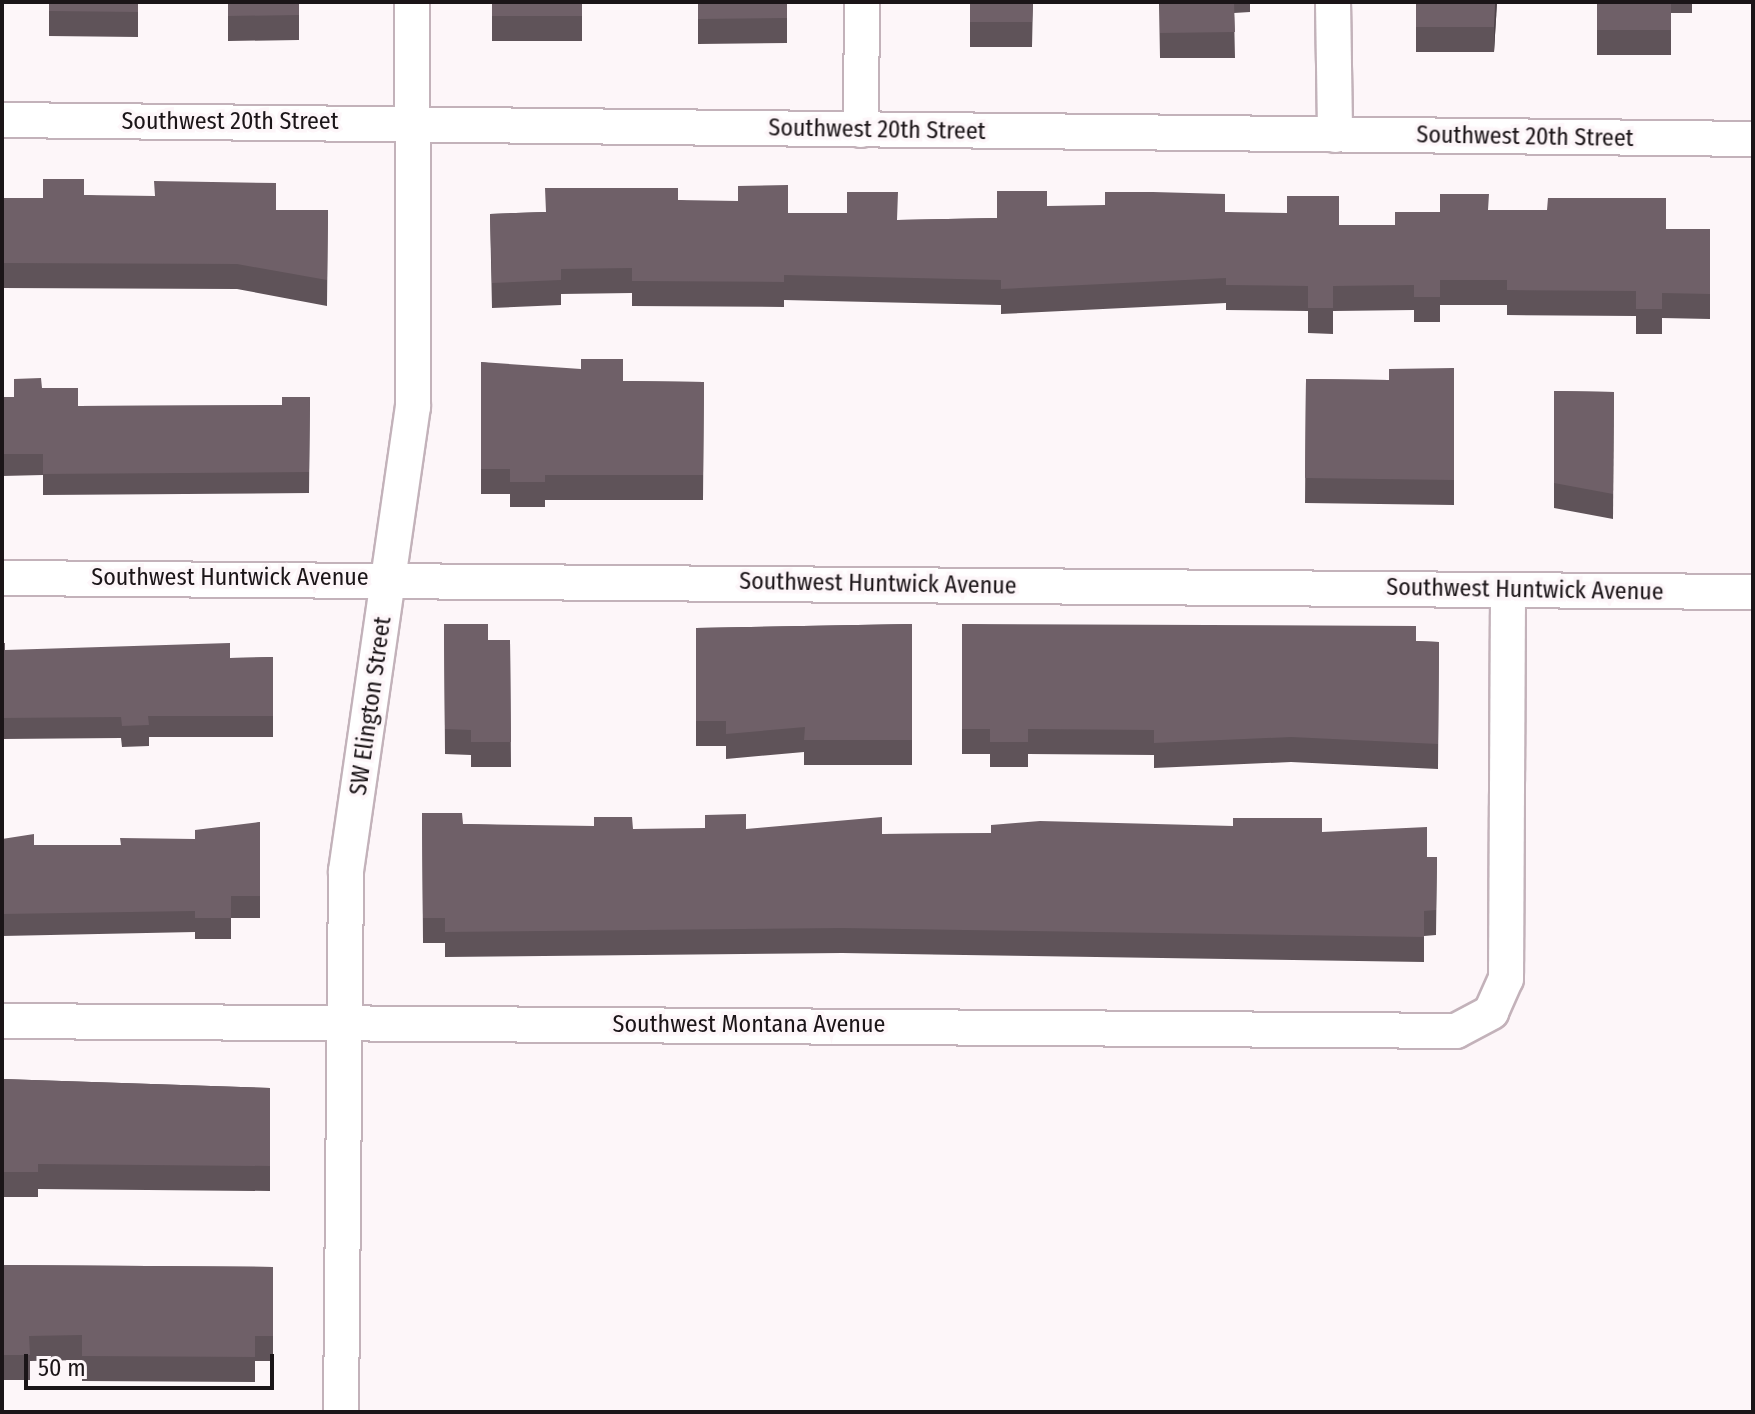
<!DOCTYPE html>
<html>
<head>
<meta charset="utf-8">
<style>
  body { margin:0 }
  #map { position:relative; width:1755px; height:1414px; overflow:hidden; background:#fdf6f9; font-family:"Fira Sans Condensed",sans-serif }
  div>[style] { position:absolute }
  .roads { filter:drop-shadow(2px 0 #c3b2ba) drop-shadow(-2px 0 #c3b2ba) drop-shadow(0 2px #c3b2ba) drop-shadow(0 -2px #c3b2ba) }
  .minor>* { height:34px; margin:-17px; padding:0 17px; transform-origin:17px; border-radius:17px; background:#fff }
  .wall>* { inset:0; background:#5f5359 }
  .shaded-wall>* { inset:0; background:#4e4349 }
  .building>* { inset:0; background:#6f6068 }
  span { translate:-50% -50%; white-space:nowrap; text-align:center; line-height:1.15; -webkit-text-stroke:7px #fdf6f9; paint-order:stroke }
  .street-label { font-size:24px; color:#1b1518 }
  .frame { position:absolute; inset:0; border:4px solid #1b1518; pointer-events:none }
  .scale { position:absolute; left:24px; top:1354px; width:250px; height:36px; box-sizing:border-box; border:4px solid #1b1518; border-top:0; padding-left:10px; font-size:24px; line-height:28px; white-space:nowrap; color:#1b1518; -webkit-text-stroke:6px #fdf6f9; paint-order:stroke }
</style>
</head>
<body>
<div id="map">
  <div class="roads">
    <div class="minor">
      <i style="left:1333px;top:2px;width:133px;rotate:89.1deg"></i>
      <i style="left:2px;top:120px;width:1751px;rotate:0.62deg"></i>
      <i style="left:861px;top:130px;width:128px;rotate:-89.6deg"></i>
      <i style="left:2px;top:578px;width:1751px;rotate:0.46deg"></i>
      <i style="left:2px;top:1021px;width:1454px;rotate:0.39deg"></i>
      <i style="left:1456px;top:1031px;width:40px;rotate:-28deg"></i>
      <i style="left:1491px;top:1012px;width:36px;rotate:-66deg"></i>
      <i style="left:1506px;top:979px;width:389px;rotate:-89.7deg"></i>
      <i style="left:341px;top:1412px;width:541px;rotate:-89.47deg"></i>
      <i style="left:346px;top:871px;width:469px;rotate:-81.8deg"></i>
      <i style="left:413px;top:407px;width:405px;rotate:-90.1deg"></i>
    </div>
  </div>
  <div class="wall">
    <i style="clip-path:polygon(49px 2px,138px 2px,138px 37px,49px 36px)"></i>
    <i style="clip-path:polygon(228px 2px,299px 2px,299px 40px,228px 41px)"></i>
    <i style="clip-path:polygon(492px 2px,582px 2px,582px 41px,492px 41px)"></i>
    <i style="clip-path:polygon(698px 2px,787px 2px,787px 43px,698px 44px)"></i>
    <i style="clip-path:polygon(960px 2px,1033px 2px,1032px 47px,970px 47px,970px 2px)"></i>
    <i style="clip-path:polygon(1159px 2px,1250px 2px,1250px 12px,1234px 13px,1235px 58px,1160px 58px)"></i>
    <i style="clip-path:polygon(1416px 2px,1497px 2px,1494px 52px,1416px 52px)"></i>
    <i style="clip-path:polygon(1597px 2px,1692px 2px,1692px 13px,1671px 13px,1671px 55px,1597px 55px)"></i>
    <i style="clip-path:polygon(84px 195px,276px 210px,328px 210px,327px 306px,237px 289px,2px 288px,2px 198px,43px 198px)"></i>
    <i style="clip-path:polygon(678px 200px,788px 213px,898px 220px,997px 218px,1047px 206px,1225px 212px,1339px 225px,1395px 225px,1440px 212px,1488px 210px,1666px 229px,1710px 229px,1710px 319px,1662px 318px,1662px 334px,1636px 334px,1636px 316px,1507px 315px,1507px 305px,1440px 305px,1440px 322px,1414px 322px,1414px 310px,1333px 311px,1333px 334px,1308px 333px,1308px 311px,1226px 310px,1226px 303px,1001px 314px,1001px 305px,784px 300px,784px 307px,632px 306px,632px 293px,561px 294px,561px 305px,492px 308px,490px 214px,545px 212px)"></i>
    <i style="clip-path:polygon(481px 362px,623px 381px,704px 382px,703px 500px,545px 500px,545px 507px,510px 507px,510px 494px,481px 494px)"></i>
    <i style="clip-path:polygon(1454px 368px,1454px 505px,1305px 503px,1306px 379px,1389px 380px)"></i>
    <i style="clip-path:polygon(42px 388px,78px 406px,282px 405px,310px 397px,309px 493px,43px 495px,43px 475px,2px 476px,2px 397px,14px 397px)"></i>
    <i style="clip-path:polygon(1554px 391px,1614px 392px,1613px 519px,1554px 508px)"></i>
    <i style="clip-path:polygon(444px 624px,488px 640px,510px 640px,511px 767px,471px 767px,471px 755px,445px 754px)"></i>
    <i style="clip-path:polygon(912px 624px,912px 765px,804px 765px,804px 752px,726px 759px,726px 746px,696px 746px,696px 628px)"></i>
    <i style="clip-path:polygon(962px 624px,1439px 642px,1438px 769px,1291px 762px,1154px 768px,1154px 755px,1028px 754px,1028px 767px,990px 767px,990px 754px,962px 754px)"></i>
    <i style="clip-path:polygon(2px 643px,5px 650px,230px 658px,273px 657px,273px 737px,149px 737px,149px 746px,122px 747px,121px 738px,2px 739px)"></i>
    <i style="clip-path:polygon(422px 813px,463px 824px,633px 829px,746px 829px,882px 834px,1322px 832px,1427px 857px,1437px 857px,1436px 935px,1424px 936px,1424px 962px,842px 953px,445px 957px,445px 943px,423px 943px)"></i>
    <i style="clip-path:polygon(260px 822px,260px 918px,231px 918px,231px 939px,195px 939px,195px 932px,2px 936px,2px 839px,34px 845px,121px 845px,195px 839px)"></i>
    <i style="clip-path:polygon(2px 1079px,270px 1088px,270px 1191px,38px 1189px,38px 1197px,2px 1197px)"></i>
    <i style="clip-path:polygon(2px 1265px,273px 1267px,273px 1361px,255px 1361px,255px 1382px,82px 1381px,82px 1360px,30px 1361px,30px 1380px,2px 1380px)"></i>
  </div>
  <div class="shaded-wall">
    <i style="clip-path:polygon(1495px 2px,1497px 2px,1494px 52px,1494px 27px)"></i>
  </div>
  <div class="building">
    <i style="clip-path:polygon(49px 2px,138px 2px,138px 12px,49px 11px)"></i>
    <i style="clip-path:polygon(228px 2px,299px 2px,299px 15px,228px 16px)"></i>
    <i style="clip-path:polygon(492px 2px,582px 2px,582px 16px,492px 16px)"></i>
    <i style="clip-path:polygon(698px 2px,787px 2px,787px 18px,698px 19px)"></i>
    <i style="clip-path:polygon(970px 2px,1033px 2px,1032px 22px,970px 22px)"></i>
    <i style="clip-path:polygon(1160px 2px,1234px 2px,1235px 32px,1160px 33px)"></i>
    <i style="clip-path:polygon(1416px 2px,1495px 2px,1494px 27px,1416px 27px)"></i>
    <i style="clip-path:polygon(1597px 2px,1671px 2px,1671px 30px,1597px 30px)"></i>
    <i style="clip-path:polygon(43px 179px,84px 179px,84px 195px,155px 196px,154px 181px,276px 183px,276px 210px,328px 210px,327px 280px,237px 264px,2px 263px,2px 198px,43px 198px)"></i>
    <i style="clip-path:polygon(788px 185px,788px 213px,847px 213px,847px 192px,898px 192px,897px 220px,997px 218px,997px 191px,1047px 191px,1047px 206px,1105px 205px,1105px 192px,1153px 192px,1225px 194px,1225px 212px,1287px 213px,1287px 196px,1339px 196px,1339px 225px,1395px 225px,1395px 212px,1440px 212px,1440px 194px,1489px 194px,1488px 210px,1547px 210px,1548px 198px,1666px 198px,1666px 229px,1710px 229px,1710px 294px,1662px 293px,1662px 309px,1636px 309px,1636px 291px,1507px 290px,1507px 280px,1440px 280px,1440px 297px,1414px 297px,1414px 285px,1333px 286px,1333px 308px,1308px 308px,1308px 286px,1226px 285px,1226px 278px,1001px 289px,1001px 280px,784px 275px,784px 282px,632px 281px,632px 268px,561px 269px,561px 280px,492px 283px,490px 214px,546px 212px,545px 188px,678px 188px,678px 200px,738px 201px,738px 186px)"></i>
    <i style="clip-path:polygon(581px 359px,623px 359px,623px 381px,704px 382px,703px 475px,545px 475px,545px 482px,510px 482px,510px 469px,481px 469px,481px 362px,581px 369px)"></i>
    <i style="clip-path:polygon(1454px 368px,1454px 480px,1305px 478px,1306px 379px,1389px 380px,1389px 369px)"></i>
    <i style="clip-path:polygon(41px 378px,42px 388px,78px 388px,78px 406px,282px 405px,282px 397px,310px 397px,309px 472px,43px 474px,43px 454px,2px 454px,2px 397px,14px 397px,14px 379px)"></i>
    <i style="clip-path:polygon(1554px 391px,1614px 392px,1613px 494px,1554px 483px)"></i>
    <i style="clip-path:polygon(444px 624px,488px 624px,488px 640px,510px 640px,511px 742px,471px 742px,471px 730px,445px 729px)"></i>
    <i style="clip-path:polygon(912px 624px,912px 740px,804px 740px,805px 727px,726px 734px,726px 721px,696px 721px,696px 628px)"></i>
    <i style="clip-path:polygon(962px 624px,1416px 626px,1416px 641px,1439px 642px,1438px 744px,1291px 737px,1154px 743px,1154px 730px,1028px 729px,1028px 742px,990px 742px,990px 729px,962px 729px)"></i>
    <i style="clip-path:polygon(2px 643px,5px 643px,5px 650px,230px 643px,230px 658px,273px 657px,273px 716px,148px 716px,149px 725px,122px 726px,121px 717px,2px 718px)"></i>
    <i style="clip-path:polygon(422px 813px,462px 813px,463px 824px,594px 826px,594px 817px,632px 817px,633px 829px,705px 828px,705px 815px,746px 814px,746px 829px,882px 817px,882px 834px,991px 833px,991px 825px,1040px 821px,1233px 826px,1233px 818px,1322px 818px,1322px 832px,1427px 827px,1427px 857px,1437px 857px,1436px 910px,1424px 911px,1424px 937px,842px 928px,445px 932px,445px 918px,423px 918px)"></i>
    <i style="clip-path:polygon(260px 822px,260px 896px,231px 896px,231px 918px,195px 918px,195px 911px,2px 914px,2px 839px,34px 834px,34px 845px,121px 845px,120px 838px,195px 839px,195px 830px)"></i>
    <i style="clip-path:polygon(2px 1079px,270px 1088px,270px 1166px,38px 1164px,38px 1172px,2px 1172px)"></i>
    <i style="clip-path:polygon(2px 1265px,273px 1267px,273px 1336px,255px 1336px,255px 1357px,82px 1356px,82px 1335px,29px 1336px,30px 1355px,2px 1355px)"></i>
  </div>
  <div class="street-label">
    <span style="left:230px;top:122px">Southwest 20th Street</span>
    <span style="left:877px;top:130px;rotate:1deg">Southwest 20th Street</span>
    <span style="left:1525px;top:137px;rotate:1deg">Southwest 20th Street</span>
    <span style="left:230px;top:578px">Southwest Huntwick Avenue</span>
    <span style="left:878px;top:584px;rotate:1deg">Southwest Huntwick Avenue</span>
    <span style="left:1525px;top:590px;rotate:1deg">Southwest Huntwick Avenue</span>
    <span style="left:371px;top:706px;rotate:-82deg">SW Elington Street</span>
    <span style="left:749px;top:1025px">Southwest Montana Avenue</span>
  </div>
  <div class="frame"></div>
  <div class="scale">50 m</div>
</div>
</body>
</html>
